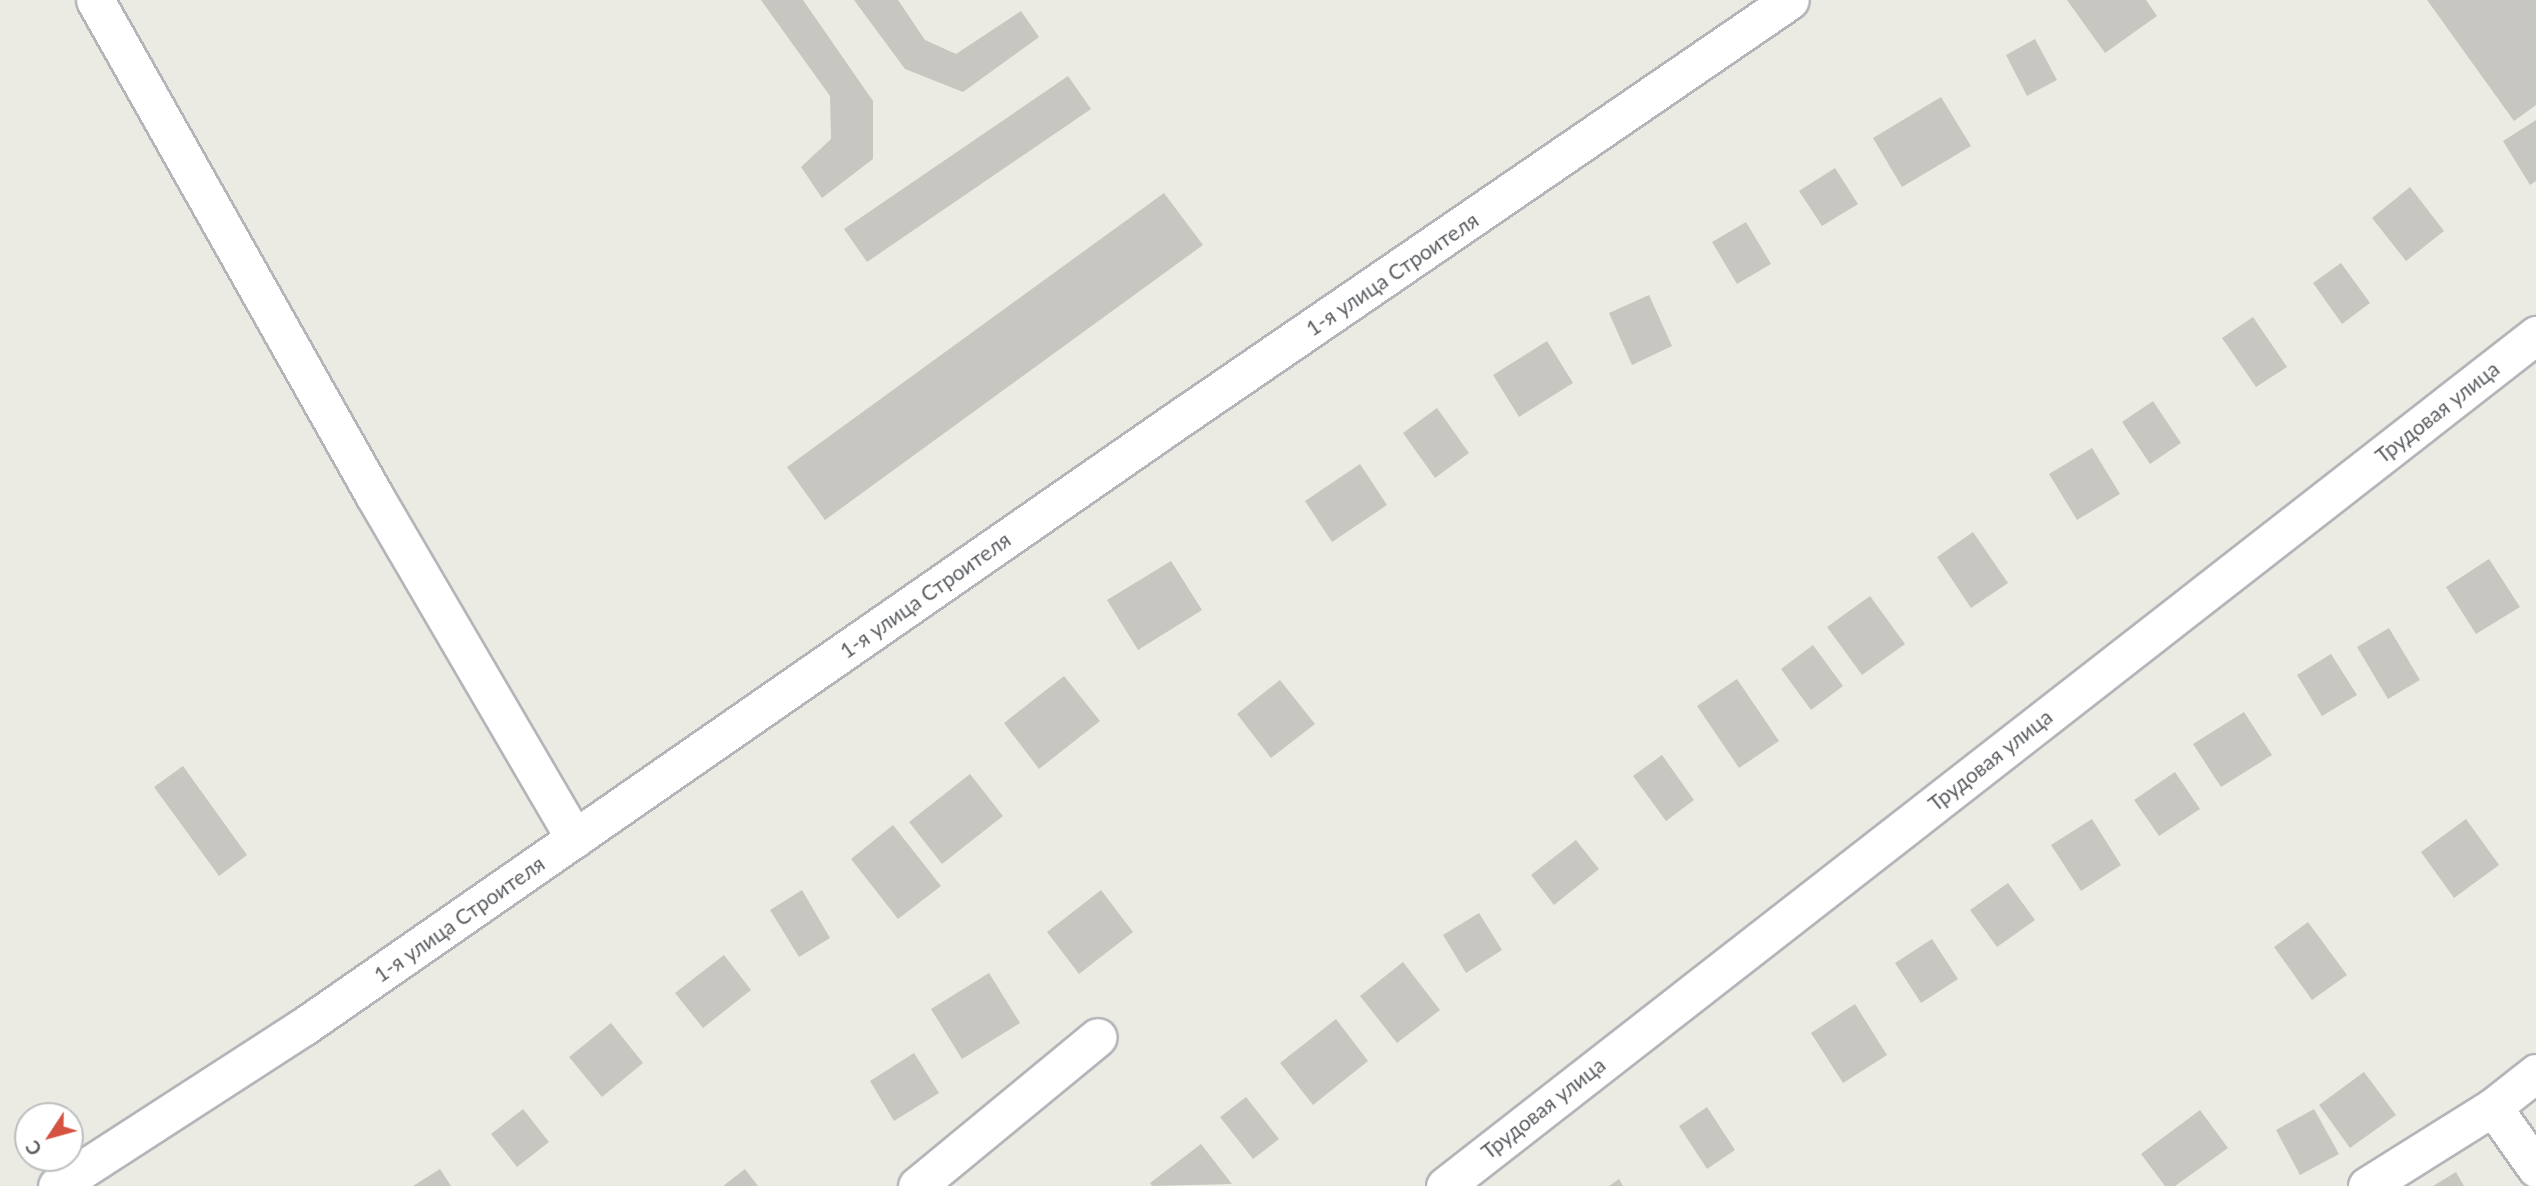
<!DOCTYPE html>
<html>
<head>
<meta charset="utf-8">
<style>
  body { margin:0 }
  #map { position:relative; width:2536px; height:1186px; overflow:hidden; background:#ecebe3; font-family:Lato,sans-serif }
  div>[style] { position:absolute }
  .building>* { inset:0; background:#c8c6c0 }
  .roads { filter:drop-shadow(2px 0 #b4b5b9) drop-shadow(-2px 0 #b4b5b9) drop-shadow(0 2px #b4b5b9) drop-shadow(0 -2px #b4b5b9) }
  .minor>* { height:37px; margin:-18.5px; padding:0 18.5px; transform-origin:18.5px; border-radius:18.5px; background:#fff }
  span { translate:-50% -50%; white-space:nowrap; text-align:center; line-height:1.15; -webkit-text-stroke:6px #fff; paint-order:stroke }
  .street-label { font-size:21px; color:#5b5e62 }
  .north { position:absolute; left:14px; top:1102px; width:70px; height:70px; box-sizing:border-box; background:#fff; border:2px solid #bdbfc0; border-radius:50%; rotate:234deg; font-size:19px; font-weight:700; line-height:28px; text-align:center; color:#5b5e62 }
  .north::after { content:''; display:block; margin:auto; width:24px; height:32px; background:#d55341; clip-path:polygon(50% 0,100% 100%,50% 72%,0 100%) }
</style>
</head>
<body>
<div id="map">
  <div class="building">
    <i style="clip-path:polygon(761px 0,803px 0,873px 101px,873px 159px,822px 198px,801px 167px,831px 139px,830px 96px)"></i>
    <i style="clip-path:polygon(854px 0,898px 0,925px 40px,956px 54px,1021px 11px,1039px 37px,963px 92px,905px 69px)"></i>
    <i style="clip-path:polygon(2067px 0,2146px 0,2157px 16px,2105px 53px)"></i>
    <i style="clip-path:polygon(2427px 0,2536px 0,2536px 105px,2514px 121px)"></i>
    <i style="clip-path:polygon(2035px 39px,2057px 80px,2027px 96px,2006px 55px)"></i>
    <i style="clip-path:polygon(1068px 76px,1091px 109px,867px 262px,844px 229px)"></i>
    <i style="clip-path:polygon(1941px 97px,1971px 146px,1902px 187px,1873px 138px)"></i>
    <i style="clip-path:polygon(2536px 120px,2536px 181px,2530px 185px,2503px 141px)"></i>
    <i style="clip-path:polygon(1835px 168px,1858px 204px,1822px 226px,1799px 191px)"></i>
    <i style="clip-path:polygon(2410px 187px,2444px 231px,2406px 261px,2372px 218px)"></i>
    <i style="clip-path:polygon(1164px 193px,1203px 245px,825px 520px,787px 467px)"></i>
    <i style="clip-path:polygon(1746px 222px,1771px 264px,1737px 284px,1712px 242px)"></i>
    <i style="clip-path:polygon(2341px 263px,2370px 303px,2342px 324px,2313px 283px)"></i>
    <i style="clip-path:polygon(1649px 295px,1672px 346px,1632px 365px,1609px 313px)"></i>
    <i style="clip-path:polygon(2253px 317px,2287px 367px,2256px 387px,2222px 338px)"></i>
    <i style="clip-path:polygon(1547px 341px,1573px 383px,1519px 417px,1493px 375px)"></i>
    <i style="clip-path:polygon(2153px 401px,2181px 443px,2150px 464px,2122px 422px)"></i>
    <i style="clip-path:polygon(1437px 408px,1469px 453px,1435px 478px,1403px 433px)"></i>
    <i style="clip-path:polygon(2092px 448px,2120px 494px,2077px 520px,2049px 474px)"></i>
    <i style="clip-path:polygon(1360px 464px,1387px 505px,1332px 542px,1305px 501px)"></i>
    <i style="clip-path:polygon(1973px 532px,2008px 583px,1971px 608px,1937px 557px)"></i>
    <i style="clip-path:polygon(2489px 559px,2520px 607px,2476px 634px,2446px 587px)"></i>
    <i style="clip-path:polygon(1171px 561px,1202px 610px,1138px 650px,1107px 600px)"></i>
    <i style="clip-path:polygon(1870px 596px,1905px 644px,1862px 675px,1827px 627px)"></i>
    <i style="clip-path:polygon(2389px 628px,2420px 680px,2388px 699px,2357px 647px)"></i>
    <i style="clip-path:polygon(1813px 645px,1843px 686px,1811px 710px,1781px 669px)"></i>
    <i style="clip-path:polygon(2331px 654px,2357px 695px,2322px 716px,2297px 675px)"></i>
    <i style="clip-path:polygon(1064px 676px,1100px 721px,1039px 769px,1004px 723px)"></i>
    <i style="clip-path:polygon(1737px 679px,1779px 741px,1739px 768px,1697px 706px)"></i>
    <i style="clip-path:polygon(1280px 680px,1315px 724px,1271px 758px,1237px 714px)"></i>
    <i style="clip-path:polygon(2244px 712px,2272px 755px,2221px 787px,2193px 744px)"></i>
    <i style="clip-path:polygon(1662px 755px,1694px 800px,1666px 821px,1633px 776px)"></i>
    <i style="clip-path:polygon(183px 766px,247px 855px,219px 876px,154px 787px)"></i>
    <i style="clip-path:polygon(2175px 772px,2200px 809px,2159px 836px,2134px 800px)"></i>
    <i style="clip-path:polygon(970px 774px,1003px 816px,942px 864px,909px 822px)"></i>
    <i style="clip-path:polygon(2092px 819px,2121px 865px,2081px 891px,2051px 845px)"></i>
    <i style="clip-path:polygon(2466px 819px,2499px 865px,2454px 898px,2421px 852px)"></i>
    <i style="clip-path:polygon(893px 825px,941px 886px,898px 919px,851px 859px)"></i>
    <i style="clip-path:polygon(1576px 840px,1599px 869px,1554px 905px,1531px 875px)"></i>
    <i style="clip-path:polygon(2008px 883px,2035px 920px,1997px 947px,1970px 910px)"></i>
    <i style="clip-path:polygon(802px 890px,830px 938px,799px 957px,770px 910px)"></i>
    <i style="clip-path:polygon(1101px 890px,1133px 932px,1079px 974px,1047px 932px)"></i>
    <i style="clip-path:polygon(1479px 913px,1502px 950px,1466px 973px,1443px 935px)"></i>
    <i style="clip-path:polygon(2308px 922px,2347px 975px,2312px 1000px,2274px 947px)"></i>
    <i style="clip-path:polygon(1932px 939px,1958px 979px,1921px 1003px,1895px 963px)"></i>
    <i style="clip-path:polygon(724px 955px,751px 990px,703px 1028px,675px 993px)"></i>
    <i style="clip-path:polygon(1403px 962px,1440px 1010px,1397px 1043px,1360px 996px)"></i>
    <i style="clip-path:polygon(989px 973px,1020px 1023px,962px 1059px,931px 1009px)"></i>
    <i style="clip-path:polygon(1855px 1004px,1887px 1055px,1843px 1083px,1811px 1033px)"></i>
    <i style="clip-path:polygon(1336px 1019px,1368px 1061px,1313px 1105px,1280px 1063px)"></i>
    <i style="clip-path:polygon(611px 1023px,643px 1063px,602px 1097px,569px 1057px)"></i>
    <i style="clip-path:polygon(914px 1053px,939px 1093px,894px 1121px,870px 1081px)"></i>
    <i style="clip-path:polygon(2364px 1072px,2396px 1115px,2350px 1148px,2319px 1105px)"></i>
    <i style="clip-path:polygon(1246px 1097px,1279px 1139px,1253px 1159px,1220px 1117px)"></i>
    <i style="clip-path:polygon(1707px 1107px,1735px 1150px,1707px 1169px,1679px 1126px)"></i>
    <i style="clip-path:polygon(523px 1109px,549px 1142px,517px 1167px,491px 1134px)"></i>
    <i style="clip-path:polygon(2314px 1109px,2339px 1154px,2300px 1175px,2276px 1130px)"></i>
    <i style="clip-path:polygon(2200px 1110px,2228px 1148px,2175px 1186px,2165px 1186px,2141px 1154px)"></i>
    <i style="clip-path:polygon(1201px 1144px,1232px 1184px,1152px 1186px,1150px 1183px)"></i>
    <i style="clip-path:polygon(440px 1169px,451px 1186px,413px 1186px)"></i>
    <i style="clip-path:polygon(745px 1169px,758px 1186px,723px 1186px)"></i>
    <i style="clip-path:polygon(2456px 1172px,2464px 1186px,2433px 1186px)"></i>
    <i style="clip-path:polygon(1619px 1179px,1623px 1186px,1609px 1186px)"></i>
  </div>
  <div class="roads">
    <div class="minor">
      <i style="left:95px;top:0;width:568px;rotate:60.59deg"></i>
      <i style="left:374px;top:495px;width:398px;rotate:59.7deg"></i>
      <i style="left:2493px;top:1107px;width:75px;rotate:54.8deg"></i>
      <i style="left:57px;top:1186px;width:293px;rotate:-32.9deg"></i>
      <i style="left:303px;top:1027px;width:1068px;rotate:-34.78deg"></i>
      <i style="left:1180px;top:418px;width:739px;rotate:-34.42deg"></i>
      <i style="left:917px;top:1186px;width:234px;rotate:-39.5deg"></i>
      <i style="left:1445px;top:1186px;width:1384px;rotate:-37.95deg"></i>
      <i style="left:2367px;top:1186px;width:149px;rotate:-32.1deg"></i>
      <i style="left:2493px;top:1107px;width:55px;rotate:-38.3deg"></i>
    </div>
  </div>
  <div class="street-label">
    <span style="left:1392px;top:274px;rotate:-34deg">1-я улица Строителя</span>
    <span style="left:2437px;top:412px;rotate:-38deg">Трудовая улица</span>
    <span style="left:925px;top:595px;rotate:-35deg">1-я улица Строителя</span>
    <span style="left:1990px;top:760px;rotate:-38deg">Трудовая улица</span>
    <span style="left:459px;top:919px;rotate:-35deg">1-я улица Строителя</span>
    <span style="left:1543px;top:1108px;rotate:-38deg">Трудовая улица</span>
  </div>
  <div class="north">С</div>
</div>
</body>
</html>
